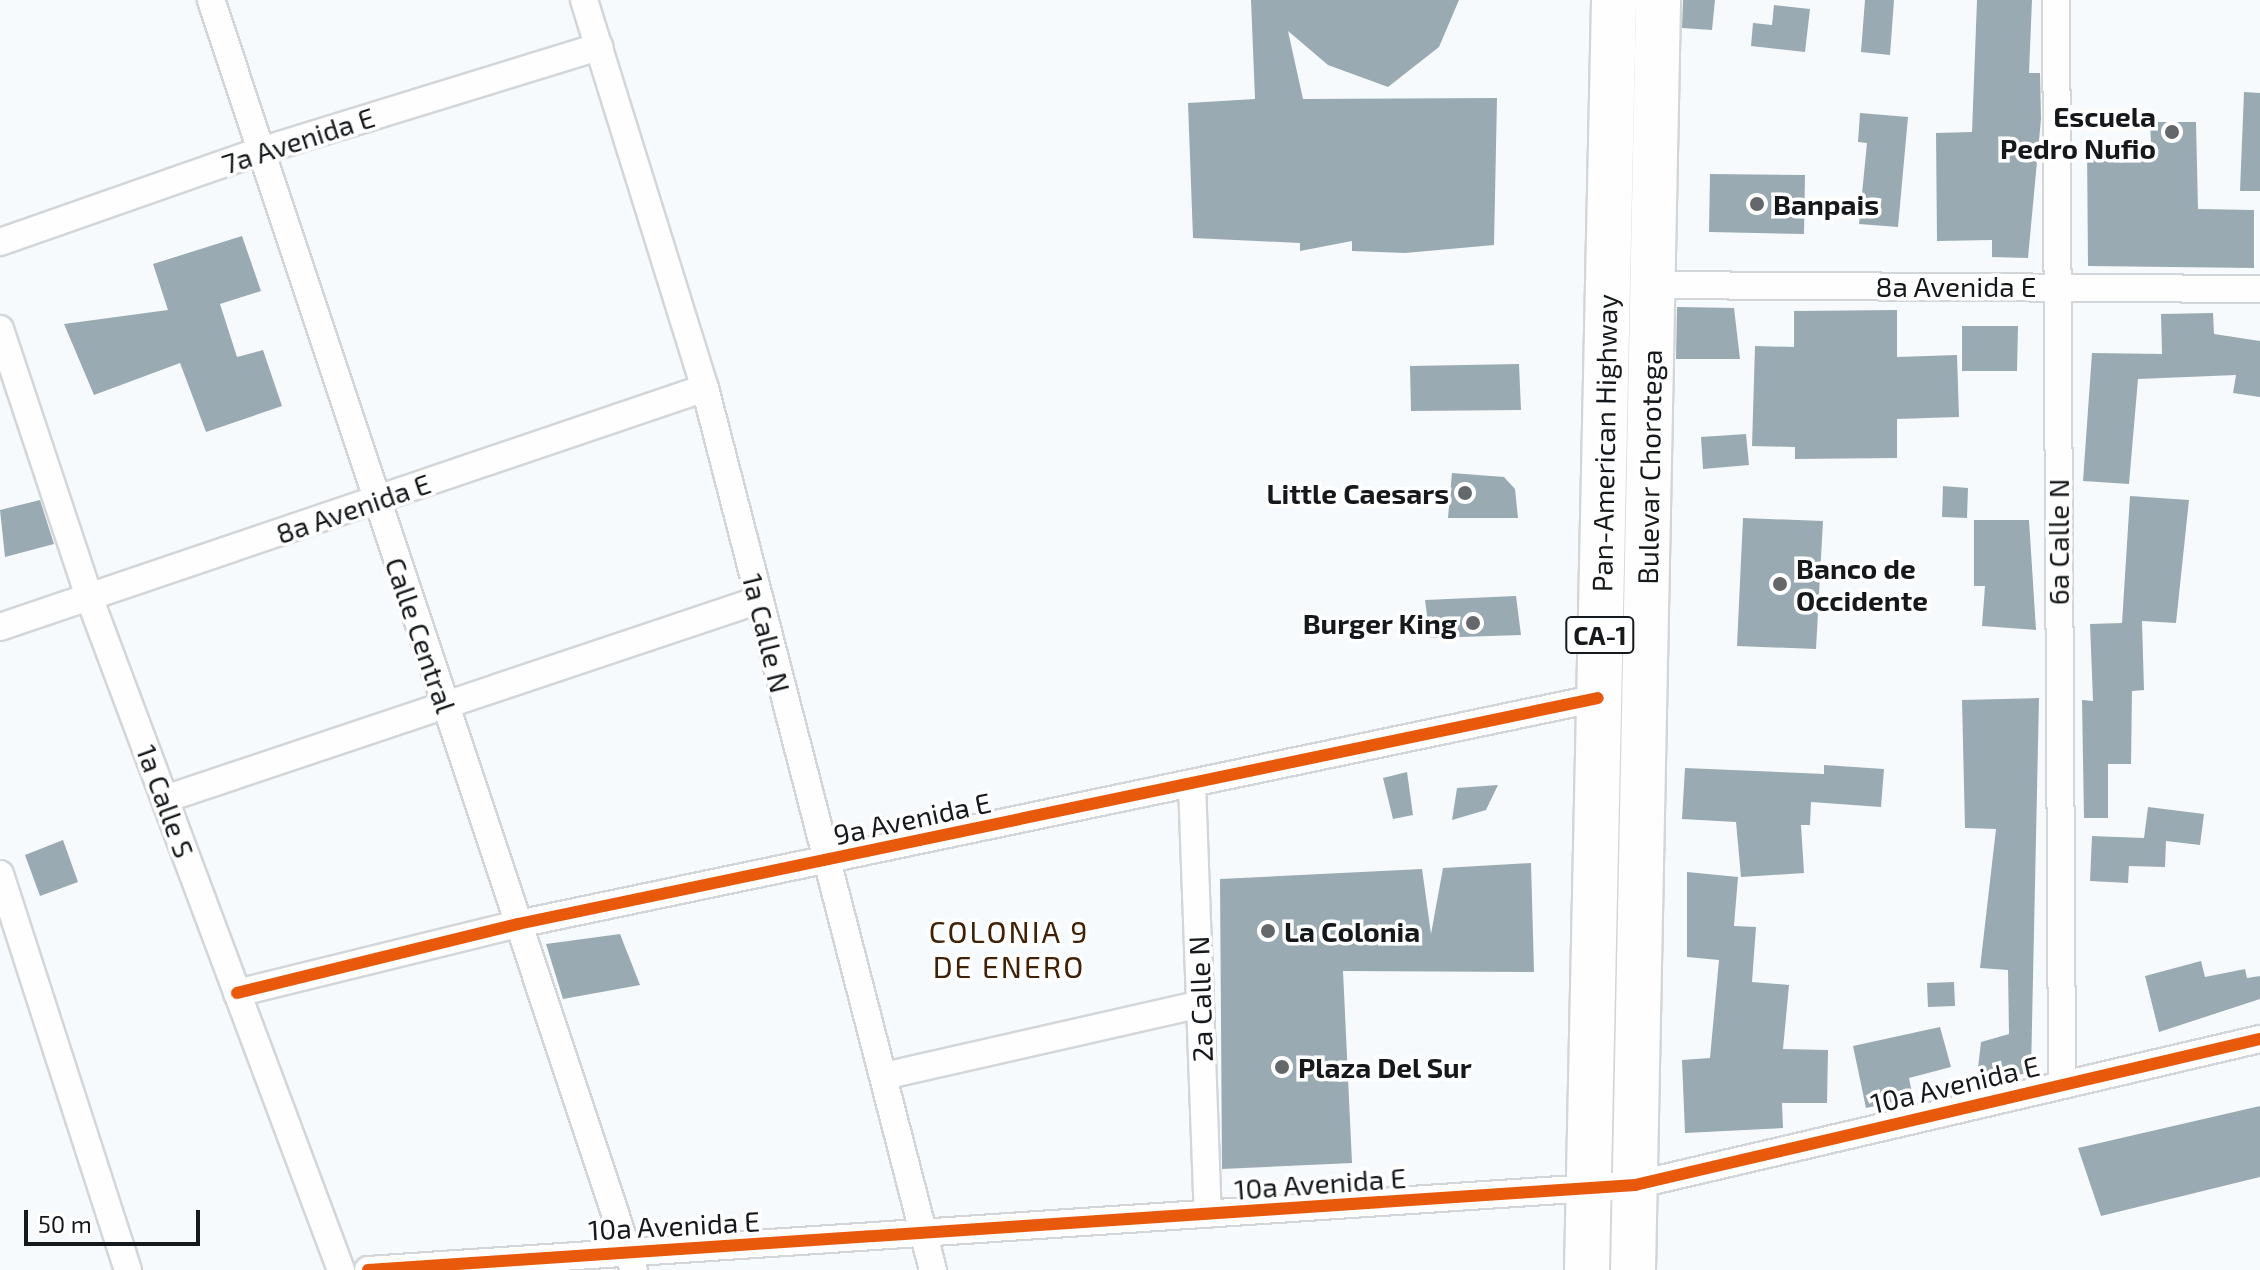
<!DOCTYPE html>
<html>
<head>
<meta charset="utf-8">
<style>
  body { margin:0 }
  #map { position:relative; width:2260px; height:1270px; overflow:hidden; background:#f7fafc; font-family:"Exo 2",sans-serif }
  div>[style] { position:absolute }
  .building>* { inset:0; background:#9aaab3 }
  .roads { filter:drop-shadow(2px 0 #d3d6d8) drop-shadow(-2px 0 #d3d6d8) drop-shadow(0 2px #d3d6d8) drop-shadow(0 -2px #d3d6d8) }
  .minor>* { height:26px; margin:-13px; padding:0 13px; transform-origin:13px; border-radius:13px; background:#fefeff }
  .trunk>* { height:44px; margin:-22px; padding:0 22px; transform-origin:22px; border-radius:22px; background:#fefeff }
  .cycleway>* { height:12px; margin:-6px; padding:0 6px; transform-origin:6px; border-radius:6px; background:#e8590c }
  .dots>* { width:22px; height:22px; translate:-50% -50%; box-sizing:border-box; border:4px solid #fff; border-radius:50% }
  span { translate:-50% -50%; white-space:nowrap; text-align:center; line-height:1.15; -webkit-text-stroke:7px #fff; paint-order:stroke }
  .shield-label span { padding:2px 6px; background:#fff; border:2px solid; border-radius:6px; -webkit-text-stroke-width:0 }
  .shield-label { font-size:26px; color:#16191b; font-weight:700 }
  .poi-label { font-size:28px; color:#16191b; font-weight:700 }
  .right { translate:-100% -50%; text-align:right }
  .left { translate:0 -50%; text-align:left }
  .street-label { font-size:28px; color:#16191b }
  .neighbourhood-label { font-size:30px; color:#402107; letter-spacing:2px }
  .scale { position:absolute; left:24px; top:1210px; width:176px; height:36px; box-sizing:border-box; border:4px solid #16191b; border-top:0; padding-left:10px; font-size:24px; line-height:28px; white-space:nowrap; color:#16191b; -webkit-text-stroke:6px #fff; paint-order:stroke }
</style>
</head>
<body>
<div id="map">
  <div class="building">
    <i style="clip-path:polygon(1251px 0,1459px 0,1439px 47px,1388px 87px,1328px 65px,1288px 31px,1303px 99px,1497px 98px,1494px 245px,1405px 253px,1352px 251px,1352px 241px,1300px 251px,1300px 243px,1193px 238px,1188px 103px,1255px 99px)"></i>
    <i style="clip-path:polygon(1683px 0,1715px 0,1712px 30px,1682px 28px)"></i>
    <i style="clip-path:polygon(1865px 0,1894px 0,1890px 55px,1861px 52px)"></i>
    <i style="clip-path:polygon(1977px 0,2032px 0,2029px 73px,2040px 73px,2041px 119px,2028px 258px,1992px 257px,1992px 240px,1937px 241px,1936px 133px,1972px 132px)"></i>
    <i style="clip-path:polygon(1774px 5px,1810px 9px,1805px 52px,1751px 46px,1753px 23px,1772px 25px)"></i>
    <i style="clip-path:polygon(2244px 92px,2260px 93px,2260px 191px,2240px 191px)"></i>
    <i style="clip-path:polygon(1860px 113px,1908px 117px,1898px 227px,1859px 224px,1867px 143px,1858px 142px)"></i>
    <i style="clip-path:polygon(2150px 122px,2196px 122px,2198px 209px,2254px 210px,2254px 268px,2088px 266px,2087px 144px,2151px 143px)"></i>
    <i style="clip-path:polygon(1710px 174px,1805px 175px,1804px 234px,1709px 232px)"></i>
    <i style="clip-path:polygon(242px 236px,261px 291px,220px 304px,237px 357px,263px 350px,282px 406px,206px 432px,180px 363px,94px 395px,64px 324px,168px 310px,153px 264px)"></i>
    <i style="clip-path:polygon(1677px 307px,1734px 308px,1740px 359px,1676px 359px)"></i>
    <i style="clip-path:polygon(1897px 310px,1897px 357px,1957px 355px,1959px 417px,1897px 419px,1897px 458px,1795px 459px,1795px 447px,1752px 446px,1755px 346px,1794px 347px,1794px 311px)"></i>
    <i style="clip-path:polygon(2213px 313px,2214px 334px,2260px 341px,2260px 397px,2233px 393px,2236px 375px,2138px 379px,2129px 484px,2083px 481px,2092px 353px,2162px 354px,2161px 314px)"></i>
    <i style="clip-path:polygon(1962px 326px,2018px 326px,2017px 371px,1962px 371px)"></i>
    <i style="clip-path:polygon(1519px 364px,1521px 410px,1411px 411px,1410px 366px)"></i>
    <i style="clip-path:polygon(1746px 434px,1749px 465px,1703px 469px,1701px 437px)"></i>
    <i style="clip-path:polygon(1452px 473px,1504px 477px,1515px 489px,1518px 518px,1448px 518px)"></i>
    <i style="clip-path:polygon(1943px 486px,1968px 488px,1967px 518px,1942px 517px)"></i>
    <i style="clip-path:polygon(2130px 496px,2189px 500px,2176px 623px,2142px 621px,2144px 690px,2132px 691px,2131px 764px,2108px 764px,2108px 818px,2084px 818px,2082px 700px,2093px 701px,2090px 624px,2122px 623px)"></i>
    <i style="clip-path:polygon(40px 500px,54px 544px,5px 557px,0 510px)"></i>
    <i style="clip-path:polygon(1743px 518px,1823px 521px,1816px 649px,1737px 646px)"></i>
    <i style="clip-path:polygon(1974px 520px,2029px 520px,2036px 630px,1982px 626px,1985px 586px,1974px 586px)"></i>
    <i style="clip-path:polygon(1516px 596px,1521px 635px,1430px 638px,1425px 600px)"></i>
    <i style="clip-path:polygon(2039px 698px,2031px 1072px,1976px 1085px,1981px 1042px,2009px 1034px,2008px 970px,1980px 968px,1996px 829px,1965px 828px,1962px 700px)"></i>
    <i style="clip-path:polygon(1824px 765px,1884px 769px,1881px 807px,1811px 802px,1810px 825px,1801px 825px,1804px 873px,1741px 877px,1736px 822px,1682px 819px,1685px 768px,1824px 774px)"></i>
    <i style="clip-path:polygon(1407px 772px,1413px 815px,1393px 819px,1383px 778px)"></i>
    <i style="clip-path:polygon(1498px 785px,1486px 810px,1452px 820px,1457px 788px)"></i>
    <i style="clip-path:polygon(2148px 807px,2204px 814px,2200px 845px,2166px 841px,2165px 867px,2129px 866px,2128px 883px,2090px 881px,2092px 836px,2144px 838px)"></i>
    <i style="clip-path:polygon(63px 840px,78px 882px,40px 896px,25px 855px)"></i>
    <i style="clip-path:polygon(1531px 863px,1534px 972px,1343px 971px,1352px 1163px,1222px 1169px,1220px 879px,1422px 869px,1431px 934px,1443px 868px)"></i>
    <i style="clip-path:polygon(1687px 872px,1738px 877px,1734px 926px,1756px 927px,1752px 982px,1789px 985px,1783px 1049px,1828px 1050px,1827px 1103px,1782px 1103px,1783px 1128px,1685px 1133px,1682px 1060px,1710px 1058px,1719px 960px,1687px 957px)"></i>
    <i style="clip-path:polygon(620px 934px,640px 985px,563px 999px,546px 944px)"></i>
    <i style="clip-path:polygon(2201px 961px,2205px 977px,2245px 969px,2247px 978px,2260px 976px,2260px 999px,2159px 1032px,2145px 976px)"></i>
    <i style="clip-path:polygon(1954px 982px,1955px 1006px,1928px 1007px,1927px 983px)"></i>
    <i style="clip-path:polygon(1940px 1027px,1951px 1067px,1909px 1078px,1913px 1098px,1866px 1108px,1853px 1046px)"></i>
    <i style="clip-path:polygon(2260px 1106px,2260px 1177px,2101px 1216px,2078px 1148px)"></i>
  </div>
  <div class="roads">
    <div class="minor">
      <i style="left:211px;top:0;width:1339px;rotate:71.58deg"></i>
      <i style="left:584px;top:0;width:406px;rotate:72.7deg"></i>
      <i style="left:705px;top:388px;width:911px;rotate:75.51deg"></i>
      <i style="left:2056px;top:0;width:1083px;rotate:89.68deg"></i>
      <i style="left:0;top:242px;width:275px;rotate:-19.3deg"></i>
      <i style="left:260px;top:151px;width:355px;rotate:-17.1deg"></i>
      <i style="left:1653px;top:285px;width:607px;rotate:0.38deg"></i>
      <i style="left:0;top:329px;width:282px;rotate:71.6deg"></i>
      <i style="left:89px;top:597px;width:719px;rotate:69.47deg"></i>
      <i style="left:0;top:627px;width:744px;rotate:-18.73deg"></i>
      <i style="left:1192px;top:784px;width:430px;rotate:87.9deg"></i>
      <i style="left:165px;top:799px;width:626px;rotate:-18.52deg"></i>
      <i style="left:0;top:874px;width:416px;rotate:72.1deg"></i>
      <i style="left:237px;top:993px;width:289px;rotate:-13.8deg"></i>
      <i style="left:518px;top:924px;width:1103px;rotate:-11.82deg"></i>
      <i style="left:884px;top:1076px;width:324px;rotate:-12.8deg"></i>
      <i style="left:368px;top:1270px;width:1270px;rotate:-3.84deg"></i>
      <i style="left:1635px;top:1185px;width:642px;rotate:-13.15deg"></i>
    </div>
    <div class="trunk">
      <i style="left:1587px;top:1270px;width:1270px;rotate:-88.78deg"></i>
      <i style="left:1633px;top:1270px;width:1270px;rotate:-88.87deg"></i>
    </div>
  </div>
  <div class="cycleway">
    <i style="left:237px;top:993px;width:289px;rotate:-13.8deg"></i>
    <i style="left:518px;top:924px;width:1103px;rotate:-11.82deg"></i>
    <i style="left:368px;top:1270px;width:1270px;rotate:-3.84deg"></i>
    <i style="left:1635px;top:1185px;width:642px;rotate:-13.15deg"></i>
  </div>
  <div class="dots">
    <i style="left:2172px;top:132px;background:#65686a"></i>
    <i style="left:1757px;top:204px;background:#65686a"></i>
    <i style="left:1465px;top:493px;background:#65686a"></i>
    <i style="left:1780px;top:584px;background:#65686a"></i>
    <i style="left:1473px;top:623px;background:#65686a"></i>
    <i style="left:1268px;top:931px;background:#65686a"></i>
    <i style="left:1282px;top:1067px;background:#65686a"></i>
  </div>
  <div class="shield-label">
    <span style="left:1600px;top:635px">CA-1</span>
  </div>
  <div class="poi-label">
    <span class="right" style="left:2156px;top:132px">Escuela<br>Pedro Nufio</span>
    <span class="left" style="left:1773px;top:204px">Banpais</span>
    <span class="right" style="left:1449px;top:493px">Little Caesars</span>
    <span class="left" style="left:1796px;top:584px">Banco de<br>Occidente</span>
    <span class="right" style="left:1457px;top:623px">Burger King</span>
    <span class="left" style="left:1284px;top:931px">La Colonia</span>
    <span class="left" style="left:1298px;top:1067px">Plaza Del Sur</span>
  </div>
  <div class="street-label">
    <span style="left:298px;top:140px;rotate:-18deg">7a Avenida E</span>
    <span style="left:1956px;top:286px">8a Avenida E</span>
    <span style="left:1604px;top:443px;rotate:-89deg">Pan-American Highway</span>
    <span style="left:1649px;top:467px;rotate:-89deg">Bulevar Chorotega</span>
    <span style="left:353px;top:508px;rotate:-19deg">8a Avenida E</span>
    <span style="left:2058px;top:542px;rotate:-90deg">6a Calle N</span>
    <span style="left:767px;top:633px;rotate:76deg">1a Calle N</span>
    <span style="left:421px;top:635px;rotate:71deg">Calle Central</span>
    <span style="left:166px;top:801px;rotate:70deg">1a Calle S</span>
    <span style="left:912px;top:818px;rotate:-12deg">9a Avenida E</span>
    <span style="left:1200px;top:999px;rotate:-92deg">2a Calle N</span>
    <span style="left:1955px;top:1084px;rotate:-13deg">10a Avenida E</span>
    <span style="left:1320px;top:1183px;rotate:-4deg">10a Avenida E</span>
    <span style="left:674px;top:1225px;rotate:-3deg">10a Avenida E</span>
  </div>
  <div class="neighbourhood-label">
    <span style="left:1009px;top:948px">COLONIA 9<br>DE ENERO</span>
  </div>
  <div class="scale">50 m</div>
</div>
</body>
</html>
